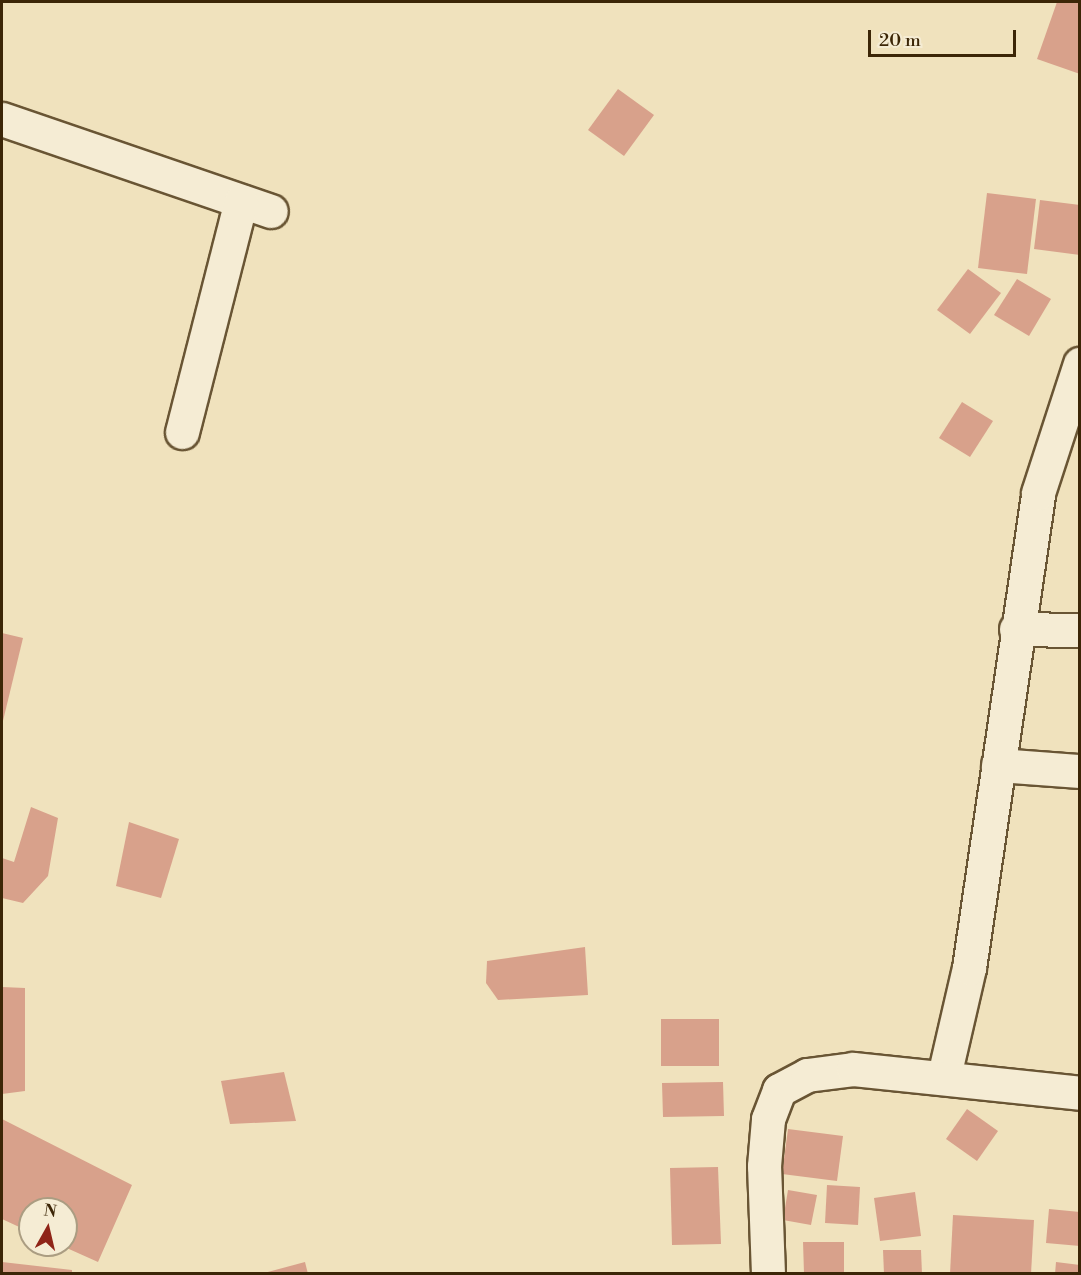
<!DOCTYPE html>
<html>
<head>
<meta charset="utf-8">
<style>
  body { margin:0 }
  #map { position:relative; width:1081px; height:1275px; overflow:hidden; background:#f0e2bd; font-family:"Libre Bodoni",serif }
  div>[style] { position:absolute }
  .building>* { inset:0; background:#d8a18b }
  .roads { filter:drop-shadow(2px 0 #695534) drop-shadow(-2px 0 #695534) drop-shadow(0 2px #695534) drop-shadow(0 -2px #695534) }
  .minor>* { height:33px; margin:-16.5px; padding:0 16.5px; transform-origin:16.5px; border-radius:16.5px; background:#f5ecd4 }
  span { translate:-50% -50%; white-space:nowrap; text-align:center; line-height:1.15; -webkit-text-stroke:4.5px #f5ecd4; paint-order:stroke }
  .frame { position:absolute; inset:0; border:3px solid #3c2607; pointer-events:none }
  .north { position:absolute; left:18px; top:1197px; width:60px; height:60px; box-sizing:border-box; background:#f5ecd4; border:2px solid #ab9d82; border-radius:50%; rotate:8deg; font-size:16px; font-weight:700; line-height:24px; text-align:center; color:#3c2607 }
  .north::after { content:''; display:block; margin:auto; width:21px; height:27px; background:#8f2418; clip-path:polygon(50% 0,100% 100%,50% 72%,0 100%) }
  .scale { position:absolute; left:868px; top:30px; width:148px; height:27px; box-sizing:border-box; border:3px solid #3c2607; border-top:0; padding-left:8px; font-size:18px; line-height:21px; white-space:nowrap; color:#3c2607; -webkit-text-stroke:4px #f5ecd4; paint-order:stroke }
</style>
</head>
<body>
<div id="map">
  <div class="building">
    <i style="clip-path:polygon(1057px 2px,1080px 2px,1080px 74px,1037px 59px)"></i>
    <i style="clip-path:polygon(618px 89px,654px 115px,624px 156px,588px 130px)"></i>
    <i style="clip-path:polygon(987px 193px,1036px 199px,1027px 274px,978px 268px)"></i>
    <i style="clip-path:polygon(1040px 200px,1080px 205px,1080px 255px,1034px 249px)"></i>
    <i style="clip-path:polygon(968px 269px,1001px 293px,970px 334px,937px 310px)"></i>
    <i style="clip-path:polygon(1017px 279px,1051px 299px,1029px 336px,994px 315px)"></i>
    <i style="clip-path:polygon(962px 402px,993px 421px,970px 457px,939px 438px)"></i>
    <i style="clip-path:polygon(2px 633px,23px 638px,2px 725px)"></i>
    <i style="clip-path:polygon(31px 807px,58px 818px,48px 876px,23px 903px,2px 898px,2px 858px,14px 862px)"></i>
    <i style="clip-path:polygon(129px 822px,179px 839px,161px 898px,116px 886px)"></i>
    <i style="clip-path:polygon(585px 947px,588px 995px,498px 1000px,486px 983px,487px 961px)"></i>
    <i style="clip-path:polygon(2px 987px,25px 988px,25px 1091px,2px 1094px)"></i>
    <i style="clip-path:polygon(661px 1019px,719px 1019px,719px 1066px,661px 1066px)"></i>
    <i style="clip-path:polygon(284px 1072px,296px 1121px,230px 1124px,221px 1081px)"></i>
    <i style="clip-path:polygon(723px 1082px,724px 1116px,663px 1117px,662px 1083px)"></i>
    <i style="clip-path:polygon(967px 1109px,998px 1131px,977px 1161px,946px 1139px)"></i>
    <i style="clip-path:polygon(2px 1119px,132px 1185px,98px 1262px,60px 1245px,66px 1245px,66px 1209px,30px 1209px,30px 1232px,2px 1219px)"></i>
    <i style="clip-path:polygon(788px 1129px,843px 1136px,837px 1181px,782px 1174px)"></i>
    <i style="clip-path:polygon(718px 1167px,721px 1244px,672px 1245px,670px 1168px)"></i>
    <i style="clip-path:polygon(827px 1185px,860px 1187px,858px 1225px,825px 1223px)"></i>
    <i style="clip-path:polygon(788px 1190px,817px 1195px,811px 1225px,783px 1220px)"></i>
    <i style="clip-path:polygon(915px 1192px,921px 1236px,880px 1241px,874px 1198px)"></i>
    <i style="clip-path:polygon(1049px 1209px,1080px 1212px,1080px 1246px,1046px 1243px)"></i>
    <i style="clip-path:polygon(953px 1215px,1034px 1220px,1031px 1274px,950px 1274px)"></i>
    <i style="clip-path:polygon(803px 1242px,844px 1242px,844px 1274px,804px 1274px)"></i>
    <i style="clip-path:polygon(883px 1250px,921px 1250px,922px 1274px,884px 1274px)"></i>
    <i style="clip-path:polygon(2px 1262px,72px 1270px,72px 1274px,2px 1274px)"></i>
    <i style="clip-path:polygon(305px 1262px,308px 1274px,264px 1274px,264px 1273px)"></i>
    <i style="clip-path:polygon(1056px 1262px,1080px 1265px,1080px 1274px,1055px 1274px)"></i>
  </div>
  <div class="roads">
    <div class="minor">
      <i style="left:2px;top:119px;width:284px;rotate:18.9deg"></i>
      <i style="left:182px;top:432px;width:238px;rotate:-75.7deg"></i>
      <i style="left:1016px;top:629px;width:64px;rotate:0.9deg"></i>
      <i style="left:998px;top:765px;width:82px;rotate:4.2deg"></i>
      <i style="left:944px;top:1076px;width:111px;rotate:-77deg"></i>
      <i style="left:969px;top:968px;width:480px;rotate:-81.7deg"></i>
      <i style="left:1038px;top:493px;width:136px;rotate:-72deg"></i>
      <i style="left:768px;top:1274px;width:108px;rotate:-92.1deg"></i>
      <i style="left:764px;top:1166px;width:47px;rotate:-85.1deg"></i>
      <i style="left:768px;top:1119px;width:31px;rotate:-69deg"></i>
      <i style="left:779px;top:1090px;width:32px;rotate:-28deg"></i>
      <i style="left:807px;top:1075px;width:46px;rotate:-7.4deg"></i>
      <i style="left:853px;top:1069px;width:228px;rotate:6deg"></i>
    </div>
  </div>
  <div class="frame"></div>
  <div class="north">N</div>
  <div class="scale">20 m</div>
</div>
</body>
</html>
